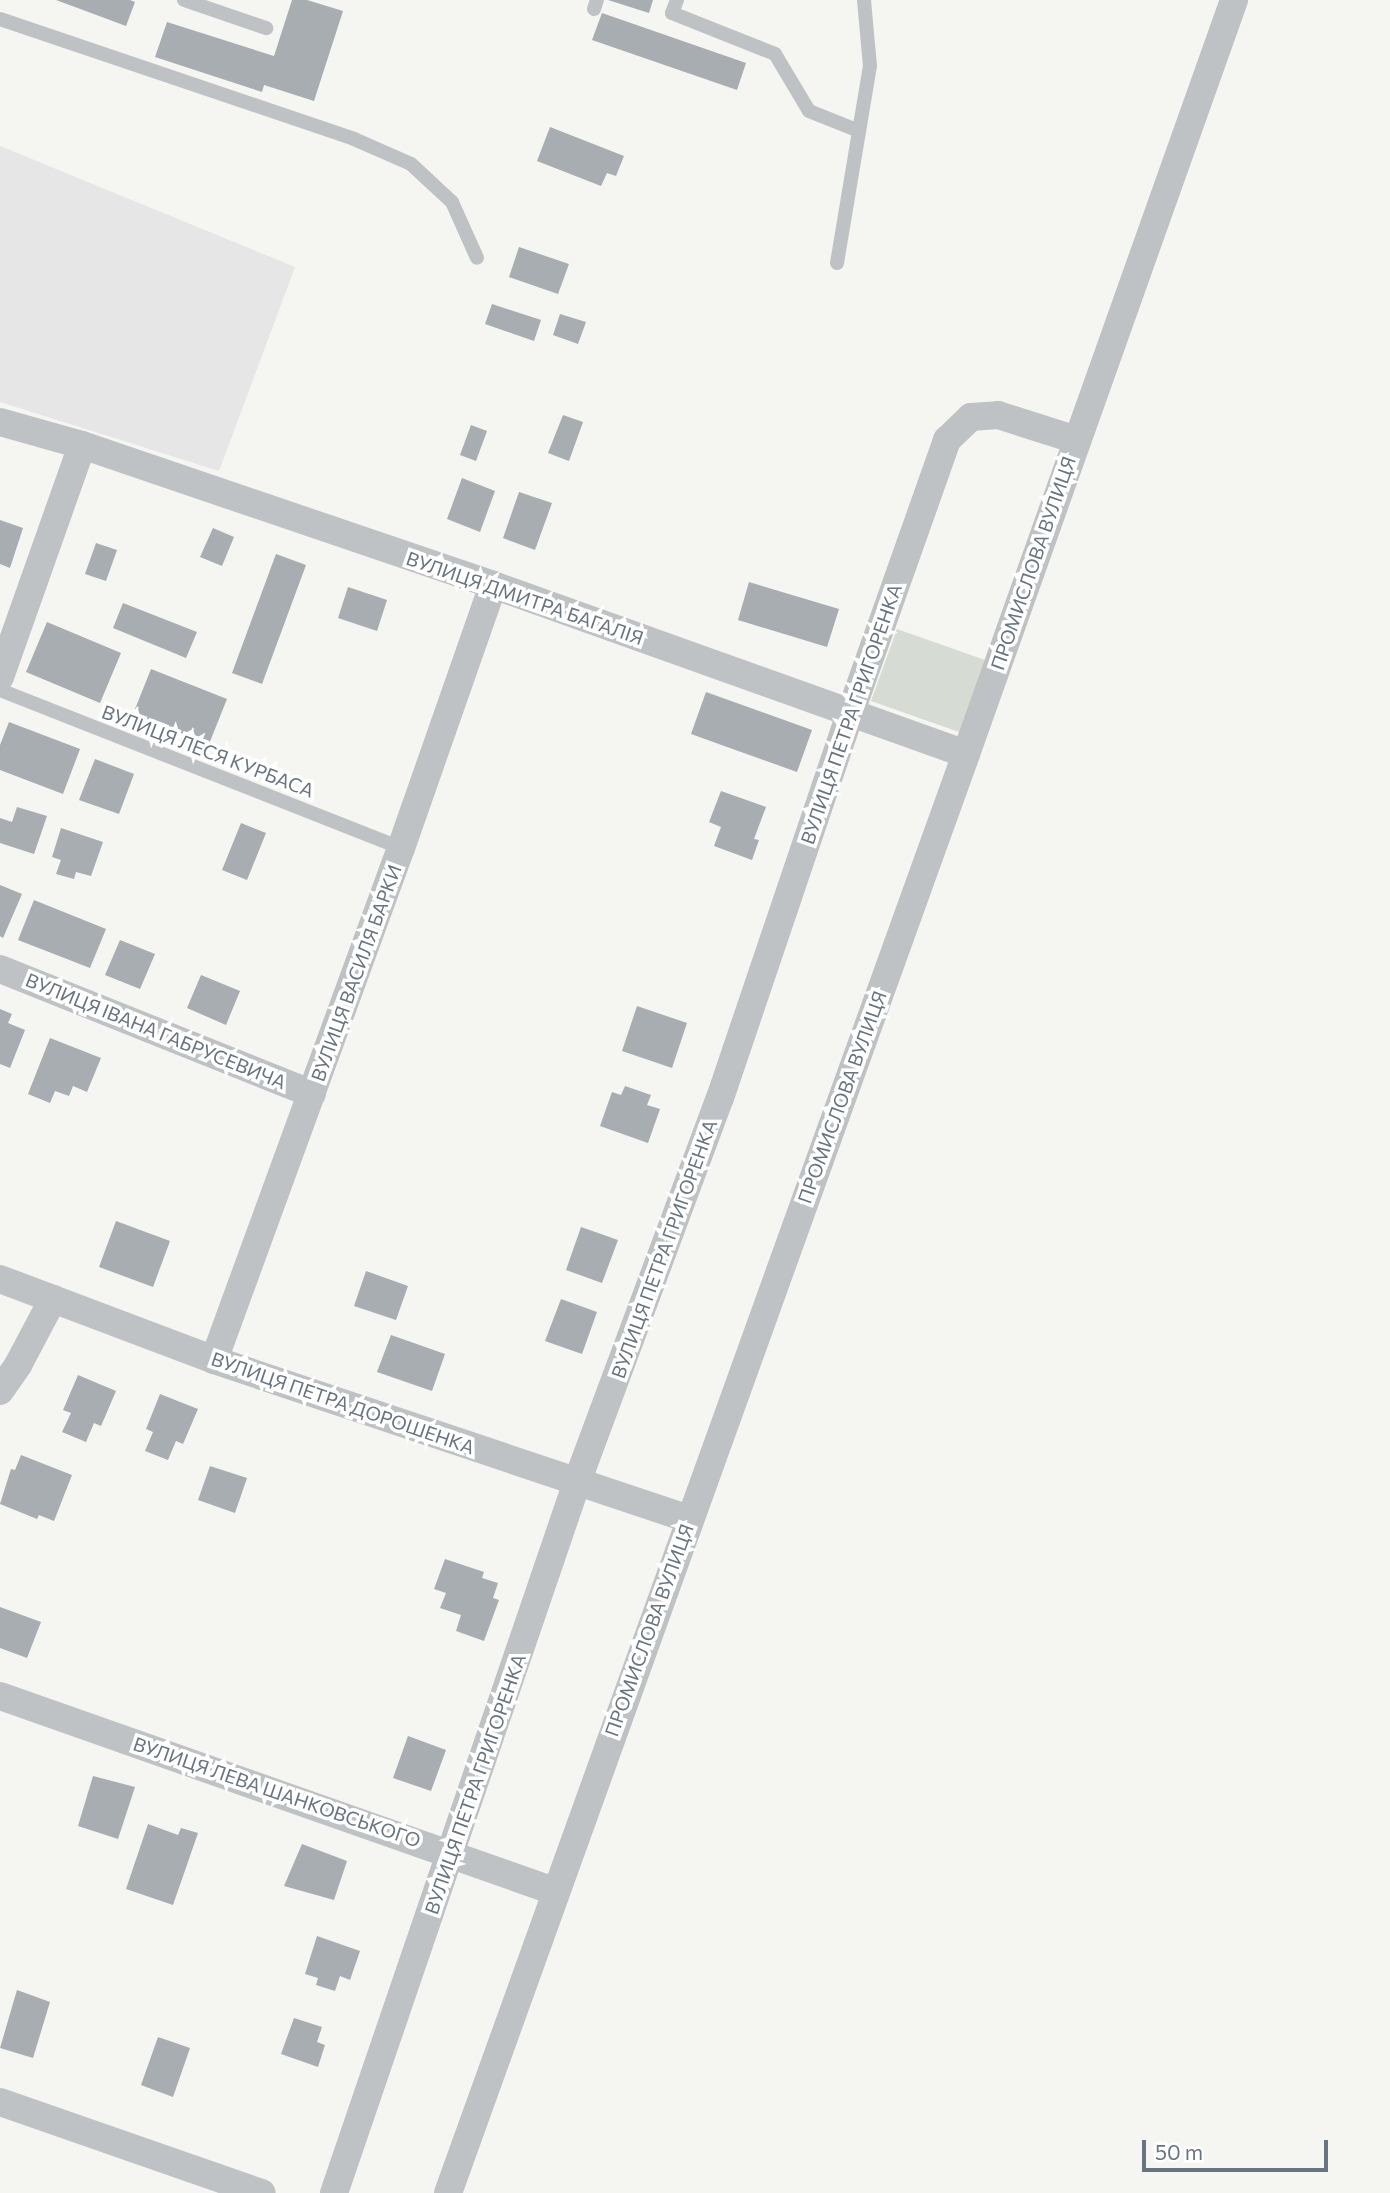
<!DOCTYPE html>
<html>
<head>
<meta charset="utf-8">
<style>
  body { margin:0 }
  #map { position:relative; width:1390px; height:2193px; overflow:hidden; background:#f5f5f2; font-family:Commissioner,sans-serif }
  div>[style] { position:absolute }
  .built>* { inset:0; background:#e5e6e5 }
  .green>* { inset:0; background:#d6dbd4 }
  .building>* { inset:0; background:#a7adb1 }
  .service>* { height:14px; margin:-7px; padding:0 7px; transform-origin:7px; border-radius:7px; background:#bfc2c5 }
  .minor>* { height:28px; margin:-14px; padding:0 14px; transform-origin:14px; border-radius:14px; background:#bfc2c5 }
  span { translate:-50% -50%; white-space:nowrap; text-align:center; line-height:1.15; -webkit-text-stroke:7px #fff; paint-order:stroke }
  .street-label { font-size:19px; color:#68747f }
  .scale { position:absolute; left:1142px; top:2140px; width:186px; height:32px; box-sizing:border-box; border:4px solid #68747f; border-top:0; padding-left:9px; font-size:21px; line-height:24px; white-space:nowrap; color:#68747f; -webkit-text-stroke:5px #fff; paint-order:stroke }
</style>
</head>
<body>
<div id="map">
  <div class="built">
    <i style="clip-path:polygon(0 146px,295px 267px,219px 471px,0 402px)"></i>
  </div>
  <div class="green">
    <i style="clip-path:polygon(897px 629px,985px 660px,959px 732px,871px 701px)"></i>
  </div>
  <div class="building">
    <i style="clip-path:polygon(56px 0,130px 0,135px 2px,126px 26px)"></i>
    <i style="clip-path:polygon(292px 0,307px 0,343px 11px,314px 101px,264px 85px,262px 92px,155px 57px,167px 22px,274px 56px)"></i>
    <i style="clip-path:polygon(608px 0,653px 0,649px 13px)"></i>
    <i style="clip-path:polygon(602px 13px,746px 63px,737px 90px,592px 40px)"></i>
    <i style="clip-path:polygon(550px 127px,624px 156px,616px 176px,607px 173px,601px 186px,537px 161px)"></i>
    <i style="clip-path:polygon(519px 247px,569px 264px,558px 294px,509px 277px)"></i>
    <i style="clip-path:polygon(492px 304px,541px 320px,534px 341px,485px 324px)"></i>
    <i style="clip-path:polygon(560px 314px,586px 322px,578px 344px,553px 335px)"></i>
    <i style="clip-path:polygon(563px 415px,583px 422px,569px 461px,548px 453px)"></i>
    <i style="clip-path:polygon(471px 425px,487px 431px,476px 461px,460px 455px)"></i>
    <i style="clip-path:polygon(462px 478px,495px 491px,480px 532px,447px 519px)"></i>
    <i style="clip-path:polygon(519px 492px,552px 503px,535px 550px,503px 538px)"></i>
    <i style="clip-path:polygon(0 520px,23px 528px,10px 568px,0 564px)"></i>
    <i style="clip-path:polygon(213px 528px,234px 537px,222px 566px,200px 557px)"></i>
    <i style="clip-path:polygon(96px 543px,117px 550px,106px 581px,85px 574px)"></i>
    <i style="clip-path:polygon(276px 554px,306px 565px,262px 684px,232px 673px)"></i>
    <i style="clip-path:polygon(749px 582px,839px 609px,827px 647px,738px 620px)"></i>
    <i style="clip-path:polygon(348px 587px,387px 600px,377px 631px,338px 618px)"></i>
    <i style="clip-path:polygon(123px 603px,197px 632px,186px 658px,113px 628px)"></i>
    <i style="clip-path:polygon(47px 622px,121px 653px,100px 703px,26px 672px)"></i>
    <i style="clip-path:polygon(151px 669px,227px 699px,209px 744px,133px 714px)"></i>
    <i style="clip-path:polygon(706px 692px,812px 730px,797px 772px,691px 734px)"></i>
    <i style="clip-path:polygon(9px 722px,80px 749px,63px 794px,0 770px,0 745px)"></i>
    <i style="clip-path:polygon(95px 759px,134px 774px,119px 814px,79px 800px)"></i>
    <i style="clip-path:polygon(721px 791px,766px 807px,754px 839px,759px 840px,752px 860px,714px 846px,721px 827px,709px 822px)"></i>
    <i style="clip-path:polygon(17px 807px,47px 816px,34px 854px,0 843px,0 818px,12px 822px)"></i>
    <i style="clip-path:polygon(241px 823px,266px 833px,247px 880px,222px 870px)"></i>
    <i style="clip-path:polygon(61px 828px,103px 842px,91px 876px,76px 872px,74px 879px,56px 874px,61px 860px,52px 857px)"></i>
    <i style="clip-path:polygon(0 885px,22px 894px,3px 938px,0 936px)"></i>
    <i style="clip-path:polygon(34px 900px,106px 929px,90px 968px,18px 940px)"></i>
    <i style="clip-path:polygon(120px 940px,155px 954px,140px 989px,105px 975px)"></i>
    <i style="clip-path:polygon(201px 975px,240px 991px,226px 1025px,187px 1008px)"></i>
    <i style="clip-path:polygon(637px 1006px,687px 1023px,672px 1068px,622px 1051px)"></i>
    <i style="clip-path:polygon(0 1009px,12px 1014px,8px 1023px,25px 1030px,10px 1068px,0 1064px)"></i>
    <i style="clip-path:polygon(50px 1038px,101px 1058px,87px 1092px,73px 1086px,69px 1096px,55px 1091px,50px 1103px,28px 1094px)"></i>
    <i style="clip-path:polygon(625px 1086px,651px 1095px,647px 1105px,660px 1109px,648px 1143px,600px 1126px,612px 1092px,621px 1095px)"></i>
    <i style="clip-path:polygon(116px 1221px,170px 1241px,153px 1287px,99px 1267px)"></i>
    <i style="clip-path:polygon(581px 1227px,618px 1240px,602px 1283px,566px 1270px)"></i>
    <i style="clip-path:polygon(366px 1271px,408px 1286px,396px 1320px,354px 1306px)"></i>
    <i style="clip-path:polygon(561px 1299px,597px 1312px,582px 1354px,545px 1341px)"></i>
    <i style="clip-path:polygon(391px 1335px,445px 1354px,432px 1391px,377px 1372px)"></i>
    <i style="clip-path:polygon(78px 1375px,116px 1391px,101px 1426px,94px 1423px,86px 1442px,62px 1432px,71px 1413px,63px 1410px)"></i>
    <i style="clip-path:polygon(160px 1394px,198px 1409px,183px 1444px,176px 1441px,168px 1460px,145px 1451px,153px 1432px,146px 1429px)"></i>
    <i style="clip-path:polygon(21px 1455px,72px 1475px,54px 1521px,39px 1515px,37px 1519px,0 1504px,11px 1469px,15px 1470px)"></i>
    <i style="clip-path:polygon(210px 1466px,247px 1478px,235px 1513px,198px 1500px)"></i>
    <i style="clip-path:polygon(445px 1559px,484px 1572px,482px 1578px,498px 1583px,493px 1598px,499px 1600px,484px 1641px,456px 1631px,461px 1615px,440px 1608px,446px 1593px,434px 1589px)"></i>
    <i style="clip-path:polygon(0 1607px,41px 1622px,27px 1658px,0 1648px)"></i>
    <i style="clip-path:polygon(408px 1736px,446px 1750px,431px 1791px,393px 1778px)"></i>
    <i style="clip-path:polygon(93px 1776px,135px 1787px,118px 1839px,78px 1826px)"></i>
    <i style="clip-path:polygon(148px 1824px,178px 1835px,181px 1828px,198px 1833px,173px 1905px,126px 1889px)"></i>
    <i style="clip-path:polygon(302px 1844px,347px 1861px,334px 1900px,284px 1886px)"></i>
    <i style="clip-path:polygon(317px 1936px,360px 1951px,350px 1980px,340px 1976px,335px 1991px,316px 1985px,318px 1978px,305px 1974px)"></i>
    <i style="clip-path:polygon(17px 1990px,50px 2002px,33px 2058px,0 2048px)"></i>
    <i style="clip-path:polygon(294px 2018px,322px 2027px,317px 2042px,325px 2045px,318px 2067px,281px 2054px)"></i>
    <i style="clip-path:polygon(158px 2037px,190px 2048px,173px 2097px,141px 2085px)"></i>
  </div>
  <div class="service">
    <i style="left:184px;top:0;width:87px;rotate:18.9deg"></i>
    <i style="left:677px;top:0;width:14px;rotate:111deg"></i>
    <i style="left:672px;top:13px;width:111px;rotate:21.7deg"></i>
    <i style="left:775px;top:54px;width:66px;rotate:59.2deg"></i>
    <i style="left:809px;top:111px;width:54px;rotate:21.8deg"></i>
    <i style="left:594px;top:9px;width:9px;rotate:-72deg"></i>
    <i style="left:0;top:19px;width:374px;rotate:18.7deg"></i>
    <i style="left:354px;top:139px;width:62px;rotate:23.7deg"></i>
    <i style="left:411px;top:164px;width:56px;rotate:42.8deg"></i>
    <i style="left:452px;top:202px;width:61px;rotate:65.9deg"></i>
    <i style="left:837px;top:263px;width:200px;rotate:-80.5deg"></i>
    <i style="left:870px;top:66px;width:66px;rotate:-95.2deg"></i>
    <i style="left:0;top:690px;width:431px;rotate:21.5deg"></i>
  </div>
  <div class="minor">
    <i style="left:0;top:422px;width:85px;rotate:15.7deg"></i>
    <i style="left:82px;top:445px;width:434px;rotate:18.8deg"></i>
    <i style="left:493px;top:585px;width:502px;rotate:19.66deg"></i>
    <i style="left:0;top:677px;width:246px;rotate:-70.5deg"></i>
    <i style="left:0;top:969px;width:336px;rotate:21.8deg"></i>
    <i style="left:0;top:1279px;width:229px;rotate:20.7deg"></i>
    <i style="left:214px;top:1360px;width:501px;rotate:18.51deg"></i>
    <i style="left:214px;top:1360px;width:545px;rotate:-69.94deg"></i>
    <i style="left:401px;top:848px;width:279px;rotate:-70.7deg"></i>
    <i style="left:0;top:1391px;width:32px;rotate:-55deg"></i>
    <i style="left:18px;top:1365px;width:75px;rotate:-62.1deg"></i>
    <i style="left:0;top:1696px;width:587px;rotate:19.39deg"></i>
    <i style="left:0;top:2102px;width:277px;rotate:19.2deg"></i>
    <i style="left:334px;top:2193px;width:751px;rotate:-71.13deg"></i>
    <i style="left:577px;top:1482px;width:410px;rotate:-69.6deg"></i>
    <i style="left:720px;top:1098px;width:405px;rotate:-71.3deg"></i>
    <i style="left:850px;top:714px;width:291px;rotate:-70.5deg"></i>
    <i style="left:947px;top:440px;width:33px;rotate:-44deg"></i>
    <i style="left:971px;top:417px;width:27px;rotate:-4deg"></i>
    <i style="left:998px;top:415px;width:83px;rotate:17.6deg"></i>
    <i style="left:448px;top:2193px;width:1529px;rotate:-70.2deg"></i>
    <i style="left:966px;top:754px;width:800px;rotate:-70.43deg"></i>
  </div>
  <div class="street-label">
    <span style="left:1033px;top:563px;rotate:-71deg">ПРОМИСЛОВА ВУЛИЦЯ</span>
    <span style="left:525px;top:598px;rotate:19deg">ВУЛИЦЯ ДМИТРА БАГАЛІЯ</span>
    <span style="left:851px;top:714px;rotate:-71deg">ВУЛИЦЯ ПЕТРА ГРИГОРЕНКА</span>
    <span style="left:208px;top:751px;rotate:21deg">ВУЛИЦЯ ЛЕСЯ КУРБАСА</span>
    <span style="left:356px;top:973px;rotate:-70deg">ВУЛИЦЯ ВАСИЛЯ БАРКИ</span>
    <span style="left:156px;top:1031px;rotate:22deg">ВУЛИЦЯ ІВАНА ГАБРУСЕВИЧА</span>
    <span style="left:842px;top:1097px;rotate:-70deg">ПРОМИСЛОВА ВУЛИЦЯ</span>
    <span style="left:664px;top:1249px;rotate:-70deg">ВУЛИЦЯ ПЕТРА ГРИГОРЕНКА</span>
    <span style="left:343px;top:1403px;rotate:19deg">ВУЛИЦЯ ПЕТРА ДОРОШЕНКА</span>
    <span style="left:649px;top:1630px;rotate:-70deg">ПРОМИСЛОВА ВУЛИЦЯ</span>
    <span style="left:475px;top:1784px;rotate:-71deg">ВУЛИЦЯ ПЕТРА ГРИГОРЕНКА</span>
    <span style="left:277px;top:1792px;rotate:19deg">ВУЛИЦЯ ЛЕВА ШАНКОВСЬКОГО</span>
  </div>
  <div class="scale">50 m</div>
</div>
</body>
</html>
